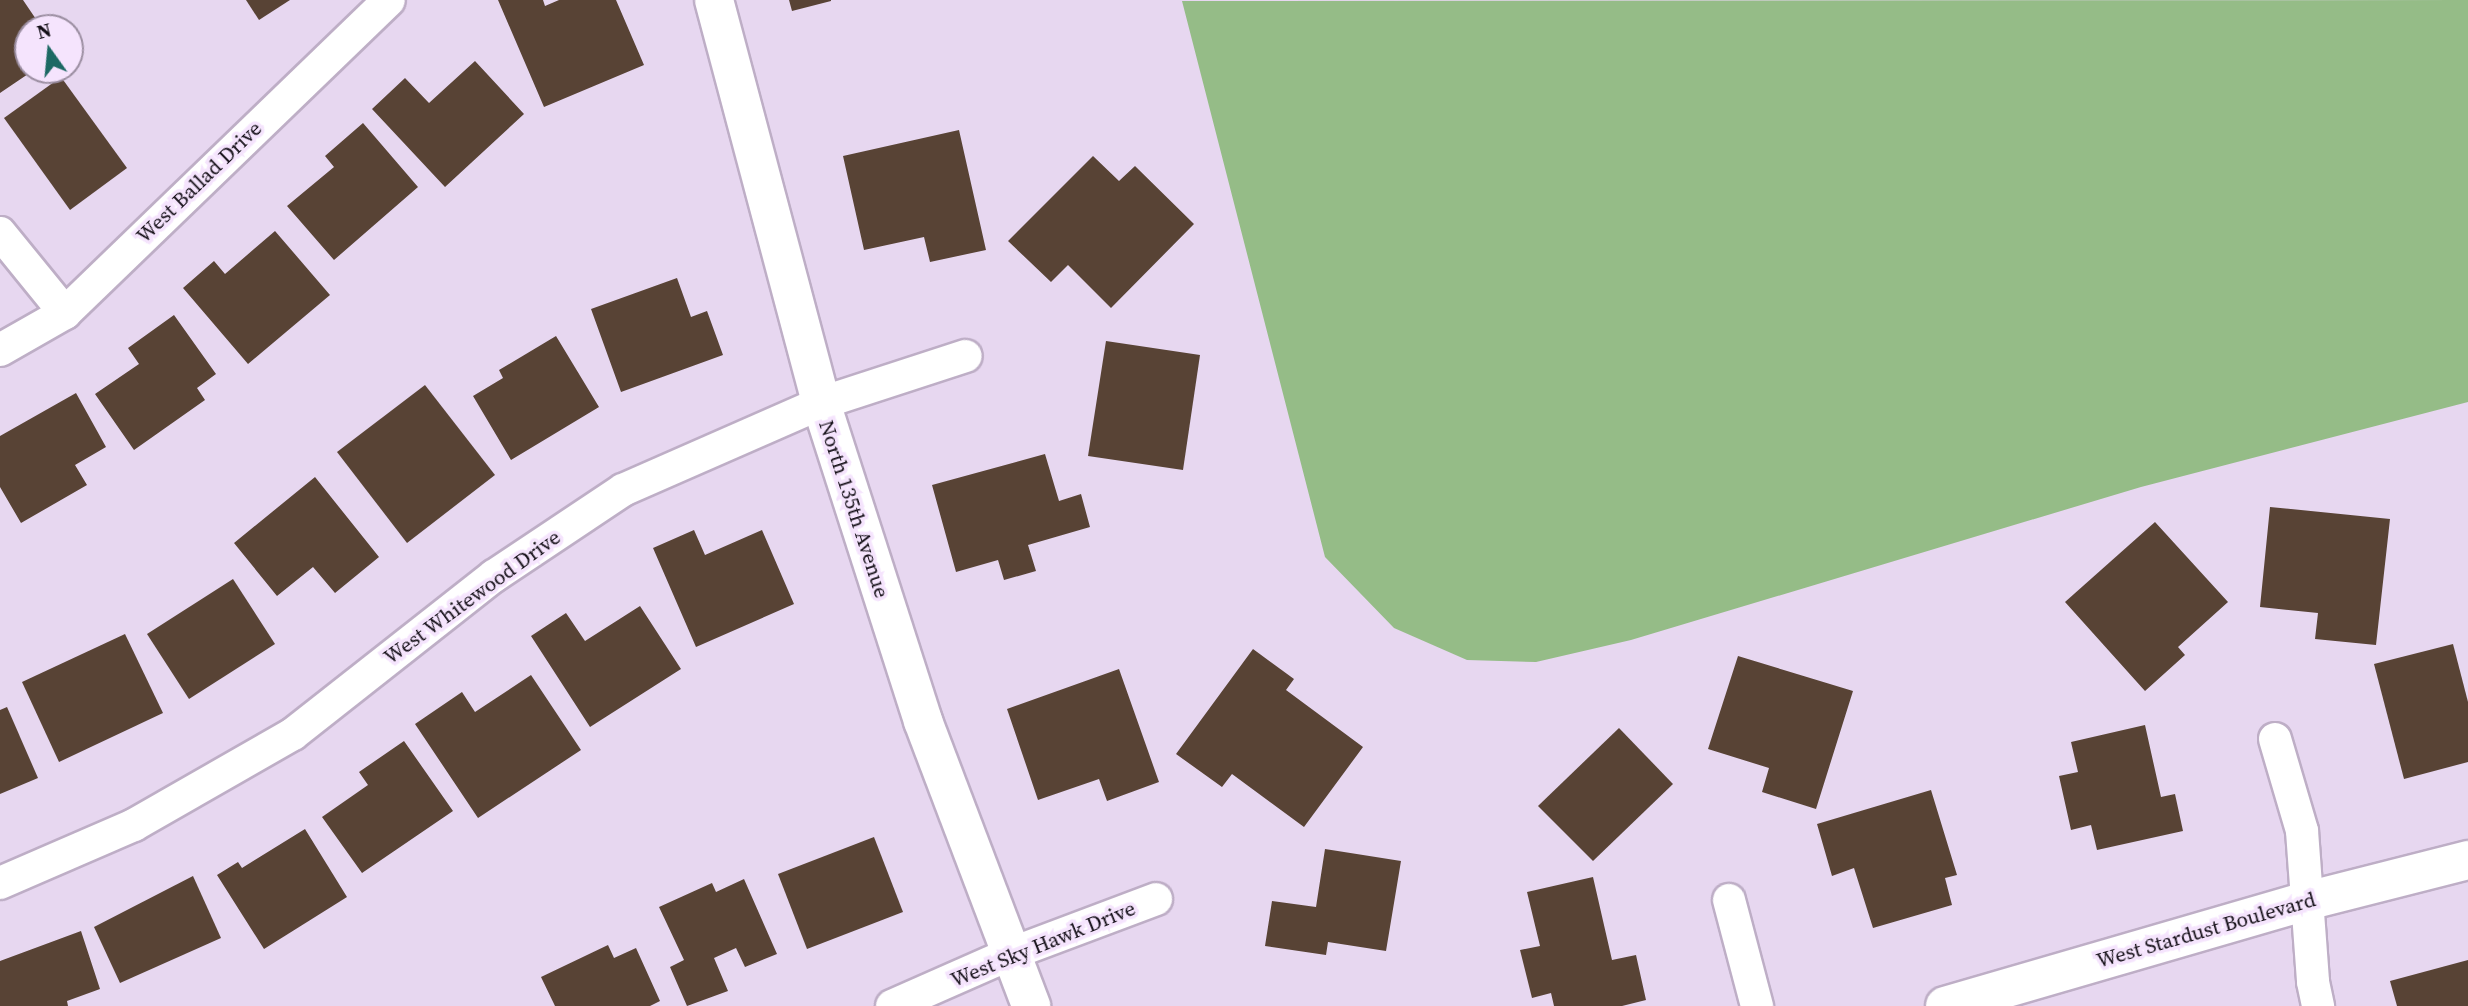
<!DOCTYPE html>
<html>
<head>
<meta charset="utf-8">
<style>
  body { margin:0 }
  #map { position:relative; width:2468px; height:1006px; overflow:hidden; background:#e7d7f0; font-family:"Source Serif 4",serif }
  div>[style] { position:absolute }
  .green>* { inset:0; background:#95bc87 }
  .building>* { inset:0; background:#584335 }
  .roads { filter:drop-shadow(2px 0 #beaec6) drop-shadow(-2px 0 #beaec6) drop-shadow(0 2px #beaec6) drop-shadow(0 -2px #beaec6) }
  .minor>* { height:32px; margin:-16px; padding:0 16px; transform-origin:16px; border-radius:16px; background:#fff }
  .tertiary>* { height:38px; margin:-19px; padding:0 19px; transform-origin:19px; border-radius:19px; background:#fff }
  span { translate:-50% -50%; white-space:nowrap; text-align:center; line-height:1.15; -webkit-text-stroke:7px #f5e4fd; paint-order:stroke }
  .street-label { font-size:21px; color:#130e16 }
  .north { position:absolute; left:14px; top:14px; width:70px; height:70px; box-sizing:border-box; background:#f5e4fd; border:2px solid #9b8ea1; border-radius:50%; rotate:345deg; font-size:19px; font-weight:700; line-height:28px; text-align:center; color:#130e16 }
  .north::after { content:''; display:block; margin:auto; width:24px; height:32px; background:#1d6964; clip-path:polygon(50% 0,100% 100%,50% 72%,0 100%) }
</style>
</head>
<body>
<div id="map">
  <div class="green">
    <i style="clip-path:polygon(2468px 0,2468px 402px,2141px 487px,1631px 640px,1536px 662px,1467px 660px,1394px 628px,1325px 557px,1182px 1px)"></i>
  </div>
  <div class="building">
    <i style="clip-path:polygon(0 0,23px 0,42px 28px,28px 28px,28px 70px,34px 70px,0 93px)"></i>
    <i style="clip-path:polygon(246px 0,290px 0,259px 20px)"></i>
    <i style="clip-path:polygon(498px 0,543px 0,545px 6px,559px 0,616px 0,644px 65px,544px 107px)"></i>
    <i style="clip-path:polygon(789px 0,831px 0,831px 1px,792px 11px)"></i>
    <i style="clip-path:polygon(475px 61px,524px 114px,445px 187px,372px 109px,405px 78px,429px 103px)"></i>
    <i style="clip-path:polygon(61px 77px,127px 168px,70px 210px,4px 118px)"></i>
    <i style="clip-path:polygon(363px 123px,418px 187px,334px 260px,287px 206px,334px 167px,325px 156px)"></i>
    <i style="clip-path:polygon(959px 130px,986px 250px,930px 262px,924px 237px,864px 250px,843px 156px)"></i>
    <i style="clip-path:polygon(1093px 156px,1119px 181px,1135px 166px,1194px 224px,1111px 308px,1068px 265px,1051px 282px,1008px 241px)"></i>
    <i style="clip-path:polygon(275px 231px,330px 295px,248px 364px,183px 288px,214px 261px,225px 274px)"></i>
    <i style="clip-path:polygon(677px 278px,691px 317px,707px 311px,723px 355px,621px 392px,591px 309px)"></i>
    <i style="clip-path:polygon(174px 315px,216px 374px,197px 388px,205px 400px,134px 450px,95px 394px,139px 364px,128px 348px)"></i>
    <i style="clip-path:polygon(556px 336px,599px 407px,511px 460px,473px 396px,503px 378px,499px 370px)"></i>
    <i style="clip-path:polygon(1106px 341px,1200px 355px,1183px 470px,1088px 456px)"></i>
    <i style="clip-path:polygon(425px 385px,495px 475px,407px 543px,337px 452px)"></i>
    <i style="clip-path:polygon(76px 393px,106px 447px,75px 465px,87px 485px,21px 523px,0 487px,0 436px)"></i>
    <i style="clip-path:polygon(1045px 454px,1059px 501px,1081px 494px,1090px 527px,1028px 545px,1036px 571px,1004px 580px,998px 560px,956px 572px,932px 485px)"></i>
    <i style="clip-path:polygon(315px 477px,379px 557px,335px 593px,313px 567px,277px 596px,234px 543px)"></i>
    <i style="clip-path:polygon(2270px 507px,2390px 519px,2376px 645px,2315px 639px,2318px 613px,2260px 607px)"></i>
    <i style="clip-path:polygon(2155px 522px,2228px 602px,2178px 647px,2185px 655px,2145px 691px,2065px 602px)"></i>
    <i style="clip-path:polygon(694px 530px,705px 555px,762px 530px,794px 604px,696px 647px,653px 548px)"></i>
    <i style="clip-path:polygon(233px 579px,275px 644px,189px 699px,147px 634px)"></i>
    <i style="clip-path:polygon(640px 606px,681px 669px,590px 727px,531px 636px,566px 613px,585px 641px)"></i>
    <i style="clip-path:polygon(125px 634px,163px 713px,59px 762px,22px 682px)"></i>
    <i style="clip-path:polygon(2453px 644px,2468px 702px,2468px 762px,2404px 779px,2374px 664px)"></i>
    <i style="clip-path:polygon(1253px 649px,1294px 679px,1286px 690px,1363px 747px,1304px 827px,1232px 774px,1222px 787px,1176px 754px)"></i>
    <i style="clip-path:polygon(1738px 656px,1853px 691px,1816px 809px,1762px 792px,1769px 768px,1708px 749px)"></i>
    <i style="clip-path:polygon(1119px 669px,1159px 782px,1107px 801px,1099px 779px,1038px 800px,1007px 709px)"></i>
    <i style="clip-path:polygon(531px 675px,581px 750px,478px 818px,415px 724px,462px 692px,475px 712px)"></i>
    <i style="clip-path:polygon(7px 707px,38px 778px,0 794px,0 710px)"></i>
    <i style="clip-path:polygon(2145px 725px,2161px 797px,2175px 794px,2183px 831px,2097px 850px,2091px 825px,2071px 830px,2059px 776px,2078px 772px,2071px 742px)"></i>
    <i style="clip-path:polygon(1619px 728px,1673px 784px,1593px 861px,1538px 806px)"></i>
    <i style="clip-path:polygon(404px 741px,453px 811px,362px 873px,322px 817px,368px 785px,359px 772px)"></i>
    <i style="clip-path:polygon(1931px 790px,1957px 875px,1945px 878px,1952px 905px,1873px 928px,1854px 868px,1832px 876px,1817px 824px)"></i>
    <i style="clip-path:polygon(305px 829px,347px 897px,264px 949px,217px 875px,238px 862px,242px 868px)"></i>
    <i style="clip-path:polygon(874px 837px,903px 912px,807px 949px,778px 874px)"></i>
    <i style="clip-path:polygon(1325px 849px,1401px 861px,1386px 951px,1328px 942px,1326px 955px,1265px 946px,1272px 901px,1316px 907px)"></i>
    <i style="clip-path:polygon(193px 876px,221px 938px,120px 983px,94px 927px)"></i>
    <i style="clip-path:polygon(1593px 877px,1612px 960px,1636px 955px,1646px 1000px,1622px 1006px,1554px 1006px,1551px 993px,1532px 998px,1520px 950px,1540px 946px,1527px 892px)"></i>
    <i style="clip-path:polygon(744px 879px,777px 954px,745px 967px,736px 948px,714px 958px,728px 991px,687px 1006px,670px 967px,684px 960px,659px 907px,712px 883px,716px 892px)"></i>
    <i style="clip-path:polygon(81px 931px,100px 989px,67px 1001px,68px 1006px,0 1006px,0 961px)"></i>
    <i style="clip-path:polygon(608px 945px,614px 958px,636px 948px,660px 1001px,650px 1006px,555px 1006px,541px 977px)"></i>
    <i style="clip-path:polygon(2468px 960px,2468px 1006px,2397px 1006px,2390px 981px)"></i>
  </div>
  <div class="roads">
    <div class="minor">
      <i style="left:0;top:233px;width:103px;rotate:50.9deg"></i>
      <i style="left:0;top:350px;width:75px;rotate:-29.6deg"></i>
      <i style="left:65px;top:313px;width:450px;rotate:-44deg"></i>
      <i style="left:2275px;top:739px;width:96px;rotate:73.6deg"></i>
      <i style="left:2302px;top:831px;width:151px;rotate:85.8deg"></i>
      <i style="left:2313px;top:982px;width:25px;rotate:78deg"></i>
      <i style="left:0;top:883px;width:146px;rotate:-23.4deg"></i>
      <i style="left:134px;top:825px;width:183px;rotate:-29.8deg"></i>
      <i style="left:293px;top:734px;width:256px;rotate:-38.2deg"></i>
      <i style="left:494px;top:576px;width:155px;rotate:-33.7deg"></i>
      <i style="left:623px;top:490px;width:216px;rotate:-23.7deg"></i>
      <i style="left:821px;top:403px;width:152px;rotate:-18deg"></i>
      <i style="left:1729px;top:900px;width:110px;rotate:75.2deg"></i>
      <i style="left:892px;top:1006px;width:129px;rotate:-23.8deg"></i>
      <i style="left:1010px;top:954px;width:156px;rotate:-20.6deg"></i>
    </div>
    <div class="tertiary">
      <i style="left:714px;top:0;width:417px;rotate:75.1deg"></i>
      <i style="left:821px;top:403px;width:334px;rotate:72.2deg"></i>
      <i style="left:923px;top:721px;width:305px;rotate:69.2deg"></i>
      <i style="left:1945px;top:1006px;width:377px;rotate:-16.2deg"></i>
      <i style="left:2307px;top:901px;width:166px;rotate:-14.3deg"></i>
    </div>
  </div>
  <div class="street-label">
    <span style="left:199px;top:182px;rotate:-44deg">West Ballad Drive</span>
    <span style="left:854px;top:509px;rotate:72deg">North 135th Avenue</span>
    <span style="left:472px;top:597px;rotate:-36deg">West Whitewood Drive</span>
    <span style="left:2206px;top:930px;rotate:-16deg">West Stardust Boulevard</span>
    <span style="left:1043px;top:944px;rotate:-22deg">West Sky Hawk Drive</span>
  </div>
  <div class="north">N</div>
</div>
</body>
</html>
